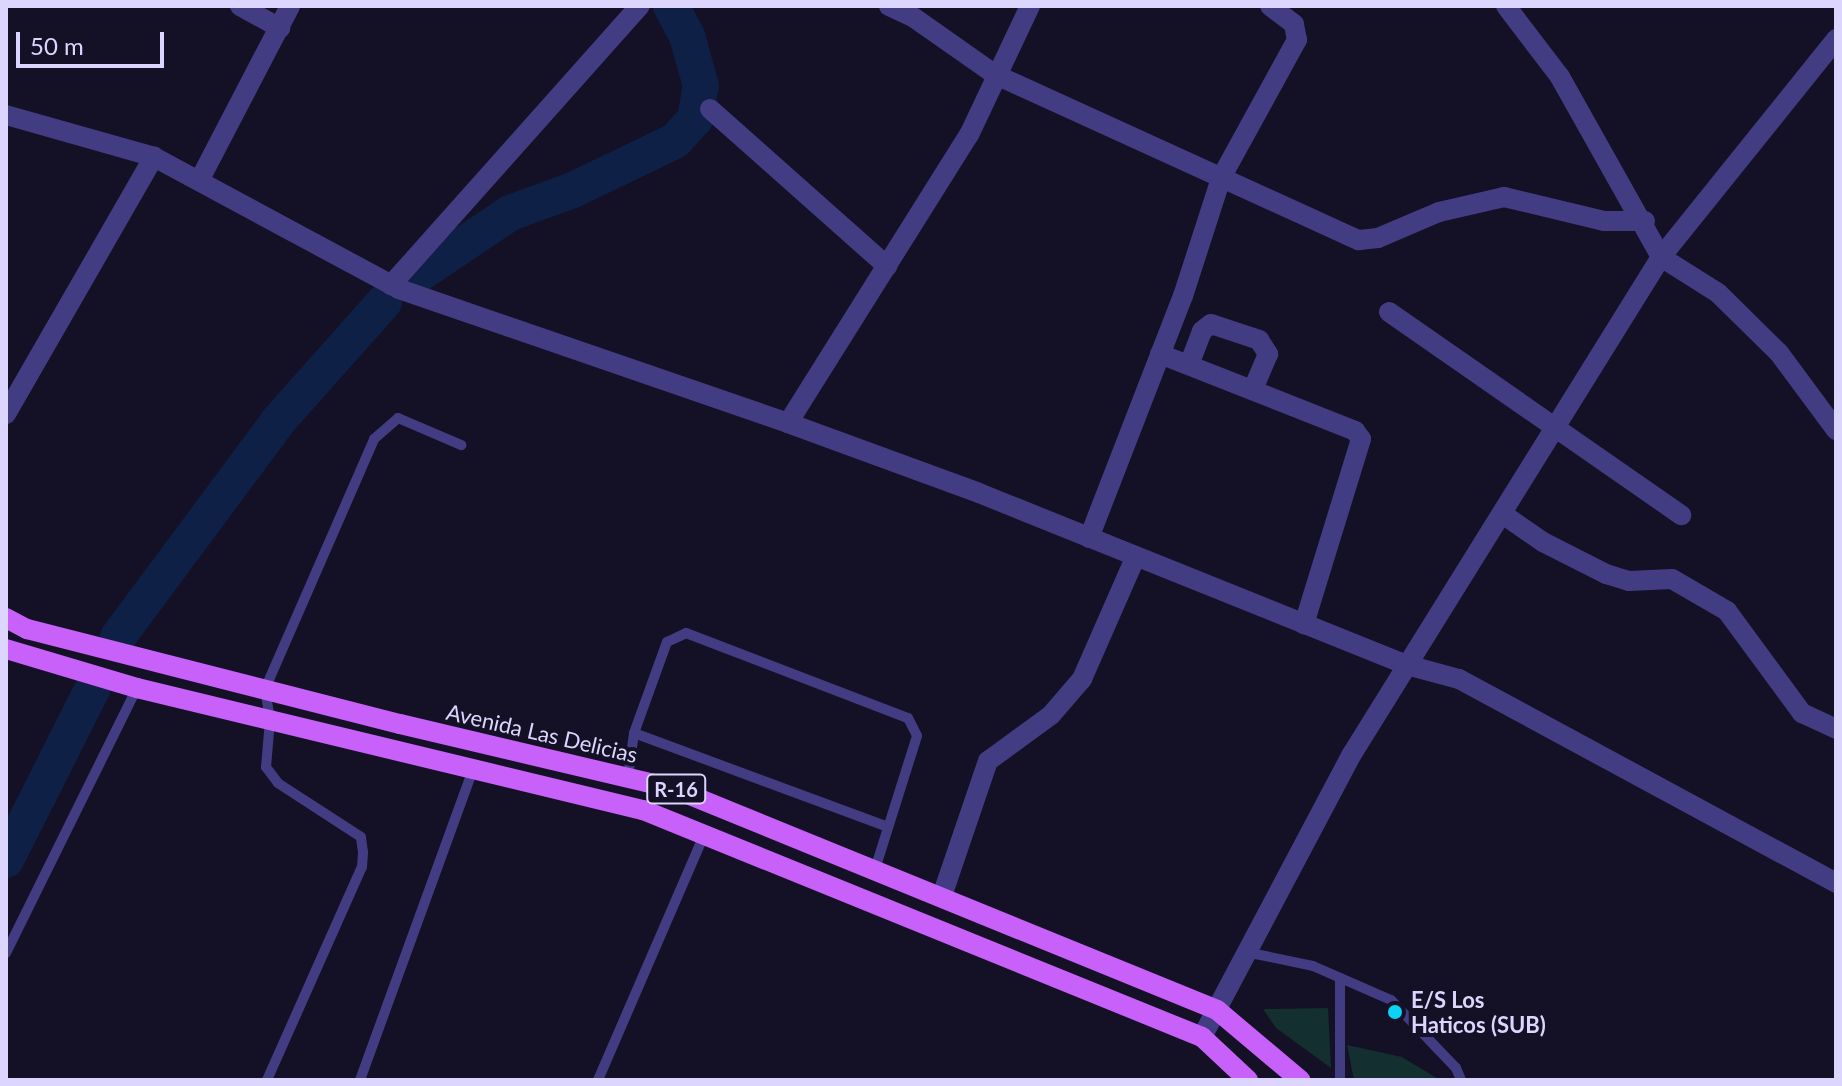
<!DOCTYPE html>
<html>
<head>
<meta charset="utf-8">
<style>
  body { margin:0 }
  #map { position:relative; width:1842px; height:1086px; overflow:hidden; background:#141025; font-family:Lato,sans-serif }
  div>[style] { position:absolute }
  .green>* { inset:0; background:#132f2f }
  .river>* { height:36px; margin:-18px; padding:0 18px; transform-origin:18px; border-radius:18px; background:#0e2046 }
  .service>* { height:10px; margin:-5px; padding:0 5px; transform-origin:5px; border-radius:5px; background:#423d83 }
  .minor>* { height:20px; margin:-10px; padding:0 10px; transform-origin:10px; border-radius:10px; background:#423d83 }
  .primary>* { height:20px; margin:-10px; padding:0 10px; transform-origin:10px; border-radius:10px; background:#c761f9 }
  .dots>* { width:22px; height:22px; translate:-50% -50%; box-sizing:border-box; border:4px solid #141025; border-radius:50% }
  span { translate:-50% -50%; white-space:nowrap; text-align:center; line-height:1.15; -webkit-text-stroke:8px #141025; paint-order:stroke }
  .shield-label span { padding:2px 6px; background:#141025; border:2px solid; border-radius:6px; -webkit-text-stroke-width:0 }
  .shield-label { font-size:20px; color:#dcd6fe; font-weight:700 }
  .street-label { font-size:22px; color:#dcd6fe }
  .poi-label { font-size:22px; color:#dcd6fe; font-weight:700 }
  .left { translate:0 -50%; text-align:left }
  .frame { position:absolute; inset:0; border:8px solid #dcd6fe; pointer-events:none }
  .scale { position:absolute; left:16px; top:32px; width:148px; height:36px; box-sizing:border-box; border:4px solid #dcd6fe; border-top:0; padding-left:10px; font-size:24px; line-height:28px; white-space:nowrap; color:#dcd6fe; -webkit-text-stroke:6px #141025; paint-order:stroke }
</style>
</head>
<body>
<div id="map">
  <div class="green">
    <i style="clip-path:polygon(1328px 1008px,1331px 1068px,1276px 1028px,1263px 1009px)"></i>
    <i style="clip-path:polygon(1347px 1045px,1402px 1057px,1440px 1080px,1354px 1080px)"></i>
  </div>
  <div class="river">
    <i style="left:406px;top:283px;width:125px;rotate:-33.9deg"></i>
    <i style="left:510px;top:213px;width:67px;rotate:-20.1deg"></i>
    <i style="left:573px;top:190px;width:113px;rotate:-25.7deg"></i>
    <i style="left:675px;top:141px;width:30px;rotate:-48deg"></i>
    <i style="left:695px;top:119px;width:34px;rotate:-80deg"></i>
    <i style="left:701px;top:86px;width:52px;rotate:-105.6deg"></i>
    <i style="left:687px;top:36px;width:34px;rotate:-118deg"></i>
    <i style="left:118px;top:637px;width:270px;rotate:-53.4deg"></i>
    <i style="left:279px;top:420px;width:158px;rotate:-48.3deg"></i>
    <i style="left:6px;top:860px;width:193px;rotate:-63.2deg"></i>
  </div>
  <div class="service">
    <i style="left:634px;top:733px;width:271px;rotate:20.3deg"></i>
    <i style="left:628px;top:777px;width:44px;rotate:-82.2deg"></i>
    <i style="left:634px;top:733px;width:97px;rotate:-70.1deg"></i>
    <i style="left:667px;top:642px;width:21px;rotate:-25deg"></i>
    <i style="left:686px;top:633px;width:238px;rotate:21deg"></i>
    <i style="left:908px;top:718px;width:20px;rotate:63deg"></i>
    <i style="left:917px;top:736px;width:139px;rotate:107.5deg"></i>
    <i style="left:1246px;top:952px;width:68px;rotate:11.8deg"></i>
    <i style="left:1313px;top:966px;width:85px;rotate:23.6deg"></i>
    <i style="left:1391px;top:1000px;width:94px;rotate:46.3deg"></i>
    <i style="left:1456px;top:1068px;width:13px;rotate:67deg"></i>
    <i style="left:6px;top:953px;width:296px;rotate:-63.7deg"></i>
    <i style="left:1340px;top:978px;width:102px;rotate:90deg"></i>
    <i style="left:267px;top:1080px;width:233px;rotate:-66deg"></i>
    <i style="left:362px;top:867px;width:15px;rotate:-86deg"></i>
    <i style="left:363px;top:852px;width:15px;rotate:-98deg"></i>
    <i style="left:361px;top:837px;width:99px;rotate:-147deg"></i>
    <i style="left:278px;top:783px;width:20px;rotate:-127deg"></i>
    <i style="left:266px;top:767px;width:47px;rotate:-85.1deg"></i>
    <i style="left:270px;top:720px;width:31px;rotate:-99deg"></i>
    <i style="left:265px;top:689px;width:273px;rotate:-66.4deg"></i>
    <i style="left:374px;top:439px;width:32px;rotate:-41deg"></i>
    <i style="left:398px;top:418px;width:69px;rotate:23.2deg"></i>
    <i style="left:360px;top:1080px;width:331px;rotate:-70deg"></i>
    <i style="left:598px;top:1080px;width:267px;rotate:-66.6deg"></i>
  </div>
  <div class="minor">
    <i style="left:240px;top:6px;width:46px;rotate:28.8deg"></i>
    <i style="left:889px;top:6px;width:26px;rotate:25deg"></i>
    <i style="left:913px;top:17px;width:99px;rotate:35.1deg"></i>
    <i style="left:994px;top:74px;width:401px;rotate:24.5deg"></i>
    <i style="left:1359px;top:240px;width:19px;rotate:-6deg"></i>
    <i style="left:1378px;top:238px;width:66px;rotate:-23.1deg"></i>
    <i style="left:1439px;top:212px;width:67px;rotate:-13deg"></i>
    <i style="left:1504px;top:197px;width:103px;rotate:13.5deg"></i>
    <i style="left:1604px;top:221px;width:41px"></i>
    <i style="left:1506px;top:6px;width:89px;rotate:52.7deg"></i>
    <i style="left:1560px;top:77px;width:206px;rotate:60.7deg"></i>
    <i style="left:1661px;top:257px;width:67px;rotate:32.3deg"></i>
    <i style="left:1718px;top:293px;width:86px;rotate:44.5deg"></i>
    <i style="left:1779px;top:353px;width:96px;rotate:53.5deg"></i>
    <i style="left:710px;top:109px;width:237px;rotate:41.6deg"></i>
    <i style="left:6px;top:115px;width:154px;rotate:15.8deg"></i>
    <i style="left:154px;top:157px;width:278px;rotate:28.3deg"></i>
    <i style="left:399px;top:289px;width:411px;rotate:19deg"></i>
    <i style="left:788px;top:423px;width:203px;rotate:20.1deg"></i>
    <i style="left:979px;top:493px;width:461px;rotate:21.9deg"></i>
    <i style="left:1407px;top:665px;width:54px;rotate:15.1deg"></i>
    <i style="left:1459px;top:679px;width:429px;rotate:28.4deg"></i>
    <i style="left:199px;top:181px;width:197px;rotate:-62.5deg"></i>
    <i style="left:391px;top:285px;width:374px;rotate:-48.3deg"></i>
    <i style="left:1389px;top:312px;width:356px;rotate:34.8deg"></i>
    <i style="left:1160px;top:354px;width:210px;rotate:21.5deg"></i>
    <i style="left:1355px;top:431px;width:10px;rotate:53deg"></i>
    <i style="left:1361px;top:439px;width:194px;rotate:107.1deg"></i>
    <i style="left:1189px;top:365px;width:36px;rotate:-69deg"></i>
    <i style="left:1202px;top:331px;width:11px;rotate:-38deg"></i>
    <i style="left:1211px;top:324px;width:51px;rotate:18.4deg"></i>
    <i style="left:1259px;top:340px;width:17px;rotate:57deg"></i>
    <i style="left:1268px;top:354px;width:39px;rotate:113deg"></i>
    <i style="left:6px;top:414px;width:297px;rotate:-60.1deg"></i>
    <i style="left:788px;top:423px;width:340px;rotate:-57.9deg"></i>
    <i style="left:969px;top:135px;width:143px;rotate:-64.7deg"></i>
    <i style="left:1504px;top:515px;width:47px;rotate:34.7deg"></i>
    <i style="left:1543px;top:542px;width:71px;rotate:26.9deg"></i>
    <i style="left:1606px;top:574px;width:24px;rotate:17deg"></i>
    <i style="left:1629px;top:581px;width:43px;rotate:-2.7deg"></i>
    <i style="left:1672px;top:579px;width:64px;rotate:30.2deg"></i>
    <i style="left:1727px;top:611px;width:127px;rotate:53.7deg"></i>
    <i style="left:1802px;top:713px;width:38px;rotate:25deg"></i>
    <i style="left:1089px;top:538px;width:260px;rotate:-68.8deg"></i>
    <i style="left:1183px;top:296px;width:124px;rotate:-72.1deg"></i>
    <i style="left:1221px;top:178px;width:158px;rotate:-61.2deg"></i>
    <i style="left:1297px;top:40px;width:16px;rotate:-101deg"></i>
    <i style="left:1294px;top:24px;width:30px;rotate:-143deg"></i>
    <i style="left:942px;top:896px;width:143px;rotate:-71.2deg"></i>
    <i style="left:988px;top:761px;width:78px;rotate:-36.1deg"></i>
    <i style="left:1051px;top:715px;width:48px;rotate:-49.3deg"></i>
    <i style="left:1082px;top:679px;width:134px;rotate:-66.3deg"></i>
    <i style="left:1202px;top:1037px;width:320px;rotate:-62.1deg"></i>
    <i style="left:1352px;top:754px;width:585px;rotate:-58.13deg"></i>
    <i style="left:1661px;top:257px;width:280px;rotate:-51.2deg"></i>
  </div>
  <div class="primary">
    <i style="left:6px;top:618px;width:24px;rotate:28deg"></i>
    <i style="left:27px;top:629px;width:385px;rotate:14.3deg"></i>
    <i style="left:400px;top:724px;width:283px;rotate:13.3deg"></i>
    <i style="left:675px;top:789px;width:585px;rotate:22.18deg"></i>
    <i style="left:1217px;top:1010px;width:109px;rotate:40.1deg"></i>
    <i style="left:6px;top:649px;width:137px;rotate:16.6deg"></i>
    <i style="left:137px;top:688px;width:520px;rotate:13.56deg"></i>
    <i style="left:643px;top:810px;width:603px;rotate:22.1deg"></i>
    <i style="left:1202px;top:1037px;width:63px;rotate:43.1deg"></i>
  </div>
  <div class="dots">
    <i style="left:1395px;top:1012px;background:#09d4f6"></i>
  </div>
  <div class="shield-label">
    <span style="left:676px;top:789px">R-16</span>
  </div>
  <div class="street-label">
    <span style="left:542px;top:733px;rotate:13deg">Avenida Las Delicias</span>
  </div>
  <div class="poi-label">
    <span class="left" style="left:1411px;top:1012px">E/S Los<br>Haticos (SUB)</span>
  </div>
  <div class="frame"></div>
  <div class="scale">50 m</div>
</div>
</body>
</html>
